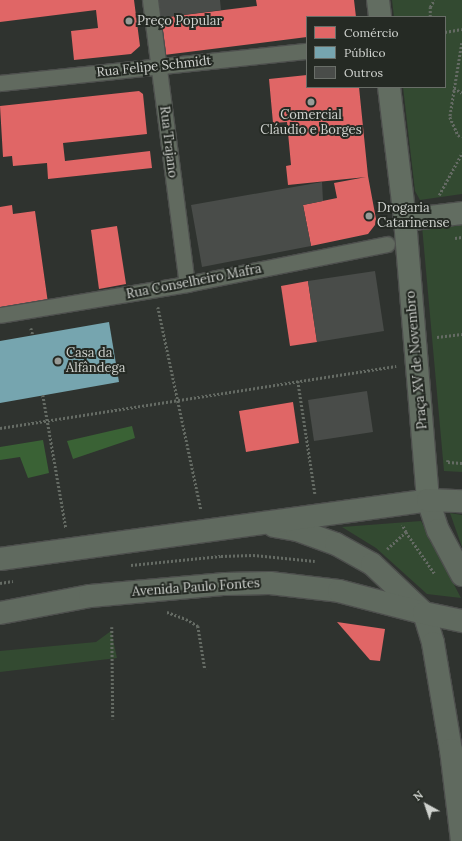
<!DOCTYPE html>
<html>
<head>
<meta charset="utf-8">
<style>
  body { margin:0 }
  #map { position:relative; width:462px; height:841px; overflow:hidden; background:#2f332f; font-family:Lora,serif }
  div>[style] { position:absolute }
  .green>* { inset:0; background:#334a31 }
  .water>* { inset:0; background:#3a6235 }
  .shops>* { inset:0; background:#e06666 }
  .public>* { inset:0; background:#76a5af }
  .building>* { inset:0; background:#494c49 }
  .path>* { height:2.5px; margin-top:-1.25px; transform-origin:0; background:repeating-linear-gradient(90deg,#656b64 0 2px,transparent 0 4px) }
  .roads { filter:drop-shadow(1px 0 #4d4f4d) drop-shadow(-1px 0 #4d4f4d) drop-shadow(0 1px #4d4f4d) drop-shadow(0 -1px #4d4f4d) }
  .pedestrian>* { height:15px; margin:-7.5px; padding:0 7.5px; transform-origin:7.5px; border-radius:7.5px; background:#616a5f }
  .secondary>* { height:22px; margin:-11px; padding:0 11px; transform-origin:11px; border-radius:11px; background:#626d61 }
  .primary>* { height:22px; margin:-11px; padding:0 11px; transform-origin:11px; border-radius:11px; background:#606a5f }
  .dots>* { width:11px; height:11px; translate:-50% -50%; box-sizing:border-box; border:2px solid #252a24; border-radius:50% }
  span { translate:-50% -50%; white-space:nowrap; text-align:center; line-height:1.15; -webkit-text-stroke:4px #252a24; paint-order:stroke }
  .poi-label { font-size:13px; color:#d0d3cf }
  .left { translate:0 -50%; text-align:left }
  .street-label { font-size:13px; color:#d0d3cf }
  .legend { position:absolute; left:306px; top:16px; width:140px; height:72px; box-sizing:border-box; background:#252a24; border:1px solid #696e68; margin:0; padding:5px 7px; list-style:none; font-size:12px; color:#d0d3cf }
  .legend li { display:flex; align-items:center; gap:8px; height:20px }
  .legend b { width:20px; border:1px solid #696e68 }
  .north { position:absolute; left:406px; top:785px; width:40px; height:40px; -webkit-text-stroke:3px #252a24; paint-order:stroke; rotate:320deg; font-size:11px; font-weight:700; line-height:16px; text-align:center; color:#d0d3cf }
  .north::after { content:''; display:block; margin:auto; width:14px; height:18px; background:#d0d3cf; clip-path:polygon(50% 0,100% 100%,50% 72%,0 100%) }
</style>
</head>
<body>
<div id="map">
  <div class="green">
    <i style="clip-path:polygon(392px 0,462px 0,462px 194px,420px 200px,415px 191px,403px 87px,445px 87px,445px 17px,394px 17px)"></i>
    <i style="clip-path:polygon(462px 222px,462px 472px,444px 471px,422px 226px)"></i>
    <i style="clip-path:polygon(450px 513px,462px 515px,462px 547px)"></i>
    <i style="clip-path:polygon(421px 521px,461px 598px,427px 594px,376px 548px,342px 527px)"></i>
    <i style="clip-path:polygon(111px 631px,117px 658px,0 672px,0 651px,96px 642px)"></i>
  </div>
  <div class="water">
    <i style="clip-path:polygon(132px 426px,135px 438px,73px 459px,67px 441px)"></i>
    <i style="clip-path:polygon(43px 440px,49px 473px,28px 478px,20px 457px,0 460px,0 447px)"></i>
  </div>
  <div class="shops">
    <i style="clip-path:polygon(0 0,134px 0,140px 46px,131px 54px,74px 60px,71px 31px,98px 28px,96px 10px,0 22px)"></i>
    <i style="clip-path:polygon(256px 0,354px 0,356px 17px,307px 17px,307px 37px,164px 55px,160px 18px,257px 6px)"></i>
    <i style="clip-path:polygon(307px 75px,307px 87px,359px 87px,368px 176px,376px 219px,375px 225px,368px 234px,311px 246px,303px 205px,337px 198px,334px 183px,366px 177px,288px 185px,286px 166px,291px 165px,287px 122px,273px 123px,269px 79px)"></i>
    <i style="clip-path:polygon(139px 91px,143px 94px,147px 134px,63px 143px,65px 161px,150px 151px,152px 168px,48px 179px,47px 163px,13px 166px,12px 156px,3px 157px,0 106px)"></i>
    <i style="clip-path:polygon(12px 205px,13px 214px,35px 211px,48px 303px,0 310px,0 207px)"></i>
    <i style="clip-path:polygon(117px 226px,126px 284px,99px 289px,91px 230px)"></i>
    <i style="clip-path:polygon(308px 281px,317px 342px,290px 346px,281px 286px)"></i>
    <i style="clip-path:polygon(293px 402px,299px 443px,246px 452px,239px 411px)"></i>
    <i style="clip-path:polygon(337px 622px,385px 629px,380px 661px,370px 660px)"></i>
  </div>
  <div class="public">
    <i style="clip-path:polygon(109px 322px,119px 382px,0 403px,0 341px)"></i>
  </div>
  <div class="building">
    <i style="clip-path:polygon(158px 0,220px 0,221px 10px,160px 18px)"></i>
    <i style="clip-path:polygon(322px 182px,323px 201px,303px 205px,311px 246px,202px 267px,191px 205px)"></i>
    <i style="clip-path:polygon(375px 271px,384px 331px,317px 342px,308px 281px)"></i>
    <i style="clip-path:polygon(367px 391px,373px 432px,314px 441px,308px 400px)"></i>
  </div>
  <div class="path">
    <i style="left:430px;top:17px;width:10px;rotate:-90deg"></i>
    <i style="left:430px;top:7px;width:8px;rotate:-60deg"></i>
    <i style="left:445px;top:32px;width:17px;rotate:-10deg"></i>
    <i style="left:462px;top:43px;width:75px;rotate:99.2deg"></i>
    <i style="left:450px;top:117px;width:20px;rotate:66deg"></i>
    <i style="left:458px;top:135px;width:4px;rotate:27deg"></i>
    <i style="left:454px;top:88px;width:9px;rotate:32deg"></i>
    <i style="left:439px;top:195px;width:48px;rotate:-61.3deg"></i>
    <i style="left:455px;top:238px;width:7px;rotate:-8deg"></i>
    <i style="left:158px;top:307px;width:207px;rotate:78deg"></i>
    <i style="left:31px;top:328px;width:7px;rotate:74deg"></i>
    <i style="left:437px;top:337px;width:25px;rotate:-7deg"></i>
    <i style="left:298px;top:381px;width:114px;rotate:81.4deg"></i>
    <i style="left:43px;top:395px;width:135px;rotate:80.2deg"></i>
    <i style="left:0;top:428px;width:401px;rotate:-8.9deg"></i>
    <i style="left:448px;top:460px;width:2px;rotate:90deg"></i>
    <i style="left:448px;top:462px;width:14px;rotate:4deg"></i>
    <i style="left:406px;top:532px;width:51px;rotate:55.4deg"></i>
    <i style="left:387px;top:549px;width:25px;rotate:-42deg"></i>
    <i style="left:406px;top:532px;width:8px;rotate:-120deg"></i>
    <i style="left:131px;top:565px;width:90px;rotate:-5.7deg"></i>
    <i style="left:221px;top:556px;width:32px;rotate:-2deg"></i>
    <i style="left:253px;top:555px;width:62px;rotate:5.5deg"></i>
    <i style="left:0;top:583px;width:13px;rotate:-9deg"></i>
    <i style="left:167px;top:612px;width:20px;rotate:20deg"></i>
    <i style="left:186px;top:619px;width:14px;rotate:30deg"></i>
    <i style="left:198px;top:626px;width:44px;rotate:80.8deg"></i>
    <i style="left:112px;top:627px;width:92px;rotate:89.4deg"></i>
  </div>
  <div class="roads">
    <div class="pedestrian">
      <i style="left:150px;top:0;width:286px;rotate:82.6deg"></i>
      <i style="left:0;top:83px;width:309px;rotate:-6deg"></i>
      <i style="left:0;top:315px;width:190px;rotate:-9.4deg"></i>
      <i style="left:187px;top:284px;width:204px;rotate:-11.3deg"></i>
    </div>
    <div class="secondary">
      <i style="left:378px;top:0;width:17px;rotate:83deg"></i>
      <i style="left:389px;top:87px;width:134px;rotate:83.1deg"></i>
      <i style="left:405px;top:220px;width:281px;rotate:85.3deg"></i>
      <i style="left:405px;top:220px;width:57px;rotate:-7deg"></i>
    </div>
    <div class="primary">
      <i style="left:428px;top:500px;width:32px;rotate:72deg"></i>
      <i style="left:438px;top:530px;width:51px;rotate:61.9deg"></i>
      <i style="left:274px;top:526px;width:23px;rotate:10deg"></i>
      <i style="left:297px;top:530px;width:41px;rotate:19.7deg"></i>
      <i style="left:336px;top:544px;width:41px;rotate:29.1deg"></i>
      <i style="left:372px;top:564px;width:71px;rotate:43.3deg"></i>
      <i style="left:424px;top:613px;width:31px;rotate:73deg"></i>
      <i style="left:433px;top:643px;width:109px;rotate:80.5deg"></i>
      <i style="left:451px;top:750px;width:92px;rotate:83.1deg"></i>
      <i style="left:0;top:559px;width:432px;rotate:-7.8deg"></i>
      <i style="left:428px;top:500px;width:34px;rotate:2deg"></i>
      <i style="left:0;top:613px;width:92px;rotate:-10.7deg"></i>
      <i style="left:90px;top:596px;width:136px;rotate:-5.1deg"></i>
      <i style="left:225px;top:584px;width:45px;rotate:-1.3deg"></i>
      <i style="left:270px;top:583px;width:69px;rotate:6.6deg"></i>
      <i style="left:339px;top:591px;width:88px;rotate:14.5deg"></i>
      <i style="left:424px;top:613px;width:39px;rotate:12deg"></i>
    </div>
  </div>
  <div class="dots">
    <i style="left:129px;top:21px;background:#989b97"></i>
    <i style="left:311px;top:102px;background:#989b97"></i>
    <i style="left:369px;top:216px;background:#989b97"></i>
    <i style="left:58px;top:361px;background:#989b97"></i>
  </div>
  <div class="poi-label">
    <span class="left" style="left:137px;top:21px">Preço Popular</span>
    <span style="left:311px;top:123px">Comercial<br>Cláudio e Borges</span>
    <span class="left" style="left:377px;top:216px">Drogaria<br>Catarinense</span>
    <span class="left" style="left:66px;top:361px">Casa da<br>Alfândega</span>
  </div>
  <div class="street-label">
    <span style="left:154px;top:67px;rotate:-6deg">Rua Felipe Schmidt</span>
    <span style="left:168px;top:142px;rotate:83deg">Rua Trajano</span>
    <span style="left:194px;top:282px;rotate:-11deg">Rua Conselheiro Mafra</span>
    <span style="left:417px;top:360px;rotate:-95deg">Praça XV de Novembro</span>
    <span style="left:196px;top:588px;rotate:-4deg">Avenida Paulo Fontes</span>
  </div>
  <ul class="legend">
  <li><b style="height:11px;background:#e06666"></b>Comércio</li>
  <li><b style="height:11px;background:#76a5af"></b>Público</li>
  <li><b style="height:11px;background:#494c49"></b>Outros</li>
  </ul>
  <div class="north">N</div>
</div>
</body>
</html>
